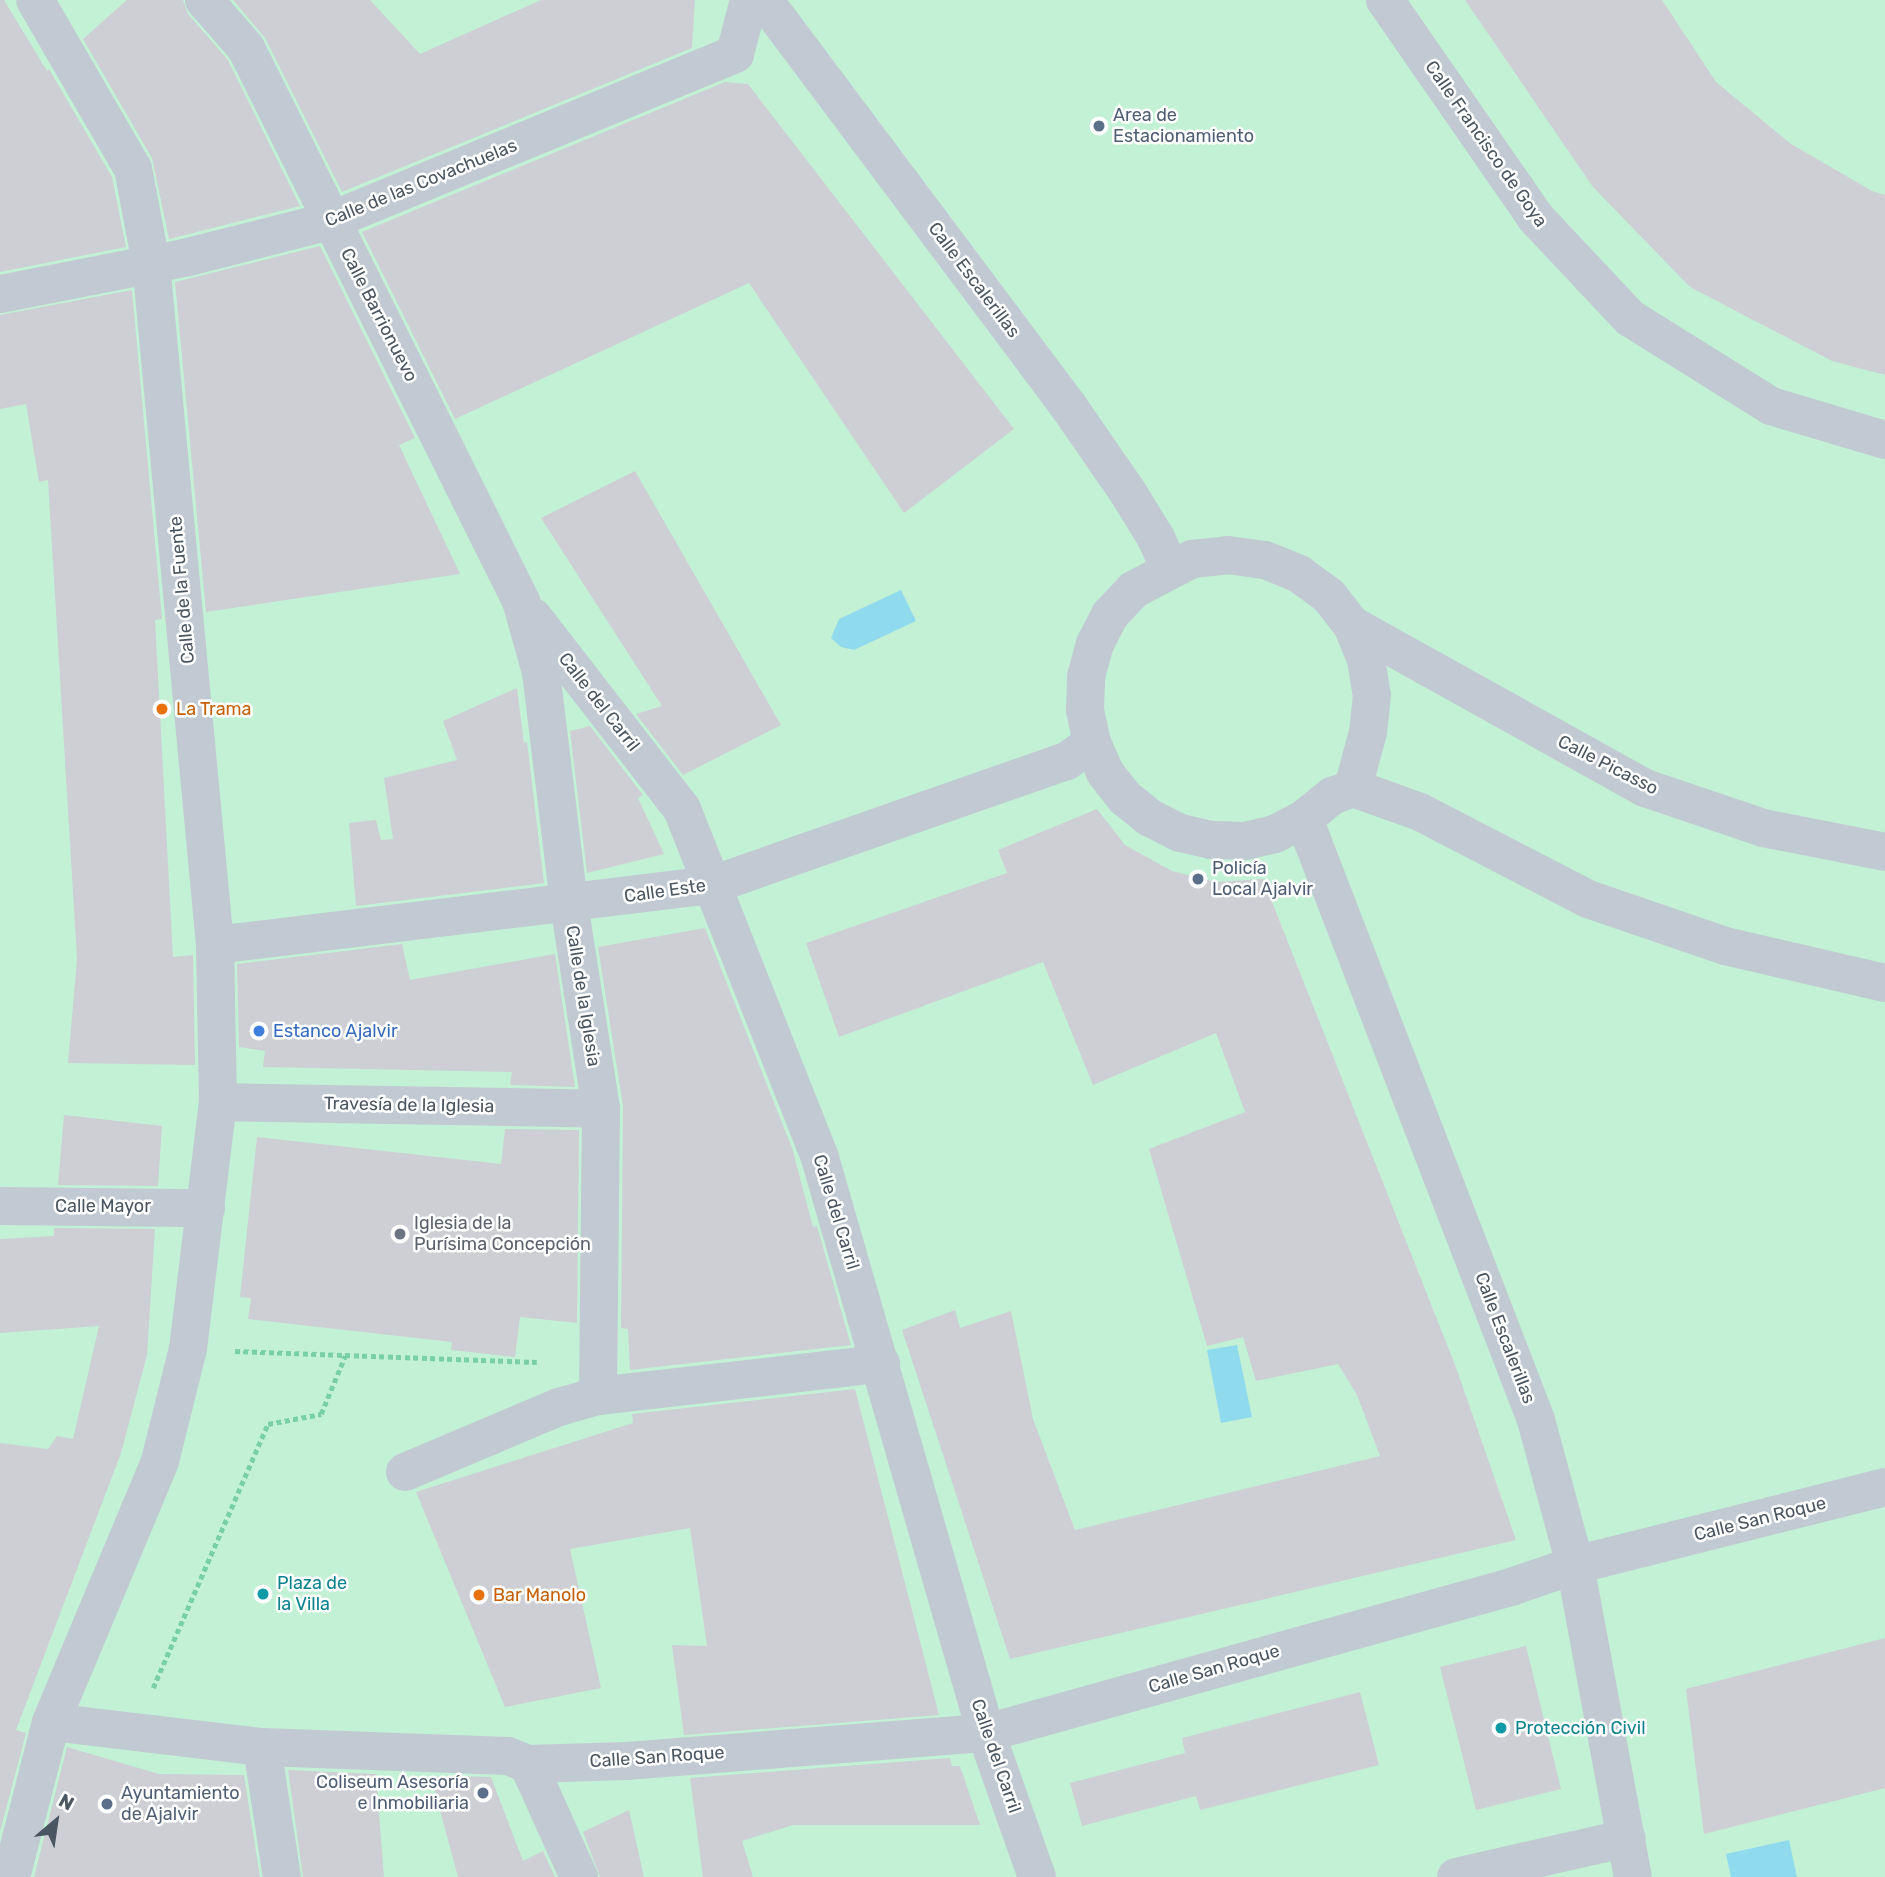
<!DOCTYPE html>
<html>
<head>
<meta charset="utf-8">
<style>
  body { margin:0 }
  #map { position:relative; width:1885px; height:1877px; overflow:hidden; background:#f5f3f3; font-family:Rubik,sans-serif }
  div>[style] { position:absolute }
  .green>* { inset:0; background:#c3f1d5 }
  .water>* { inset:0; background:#90daee }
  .building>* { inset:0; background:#cdcfd5 }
  .path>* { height:4.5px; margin-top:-2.25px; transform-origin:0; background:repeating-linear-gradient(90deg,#7ad0a6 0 5px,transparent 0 8.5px) }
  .pedestrian>* { height:38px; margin:-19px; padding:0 19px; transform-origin:19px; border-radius:19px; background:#c1cad2 }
  .minor>* { height:38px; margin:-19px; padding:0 19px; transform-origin:19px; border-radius:19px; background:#c1cad2 }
  .dots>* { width:19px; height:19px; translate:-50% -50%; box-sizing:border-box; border:4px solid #fff; border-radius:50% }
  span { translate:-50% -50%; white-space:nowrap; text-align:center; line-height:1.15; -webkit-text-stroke:5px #fff; paint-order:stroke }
  .service-label { font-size:18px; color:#4e5e75 }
  .left { translate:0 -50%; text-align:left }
  .right { translate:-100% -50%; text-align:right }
  .street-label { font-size:18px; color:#4a5661 }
  .food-label { font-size:18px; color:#c56008 }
  .shop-label { font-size:18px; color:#366cbe }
  .worship-label { font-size:18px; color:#5b616d }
  .culture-label { font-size:18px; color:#0d838f }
  .north { position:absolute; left:21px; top:1786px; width:70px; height:70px; -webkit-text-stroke:5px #fff; paint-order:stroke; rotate:29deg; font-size:19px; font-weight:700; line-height:28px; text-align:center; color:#4a5661 }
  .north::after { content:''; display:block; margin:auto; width:24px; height:32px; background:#4a5661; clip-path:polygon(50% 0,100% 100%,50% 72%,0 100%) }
</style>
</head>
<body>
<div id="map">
  <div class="green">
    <i style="clip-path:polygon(0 0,1885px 0,1885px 1877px,0 1877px)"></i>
  </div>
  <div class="water">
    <i style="clip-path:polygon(901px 590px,916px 621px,854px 650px,841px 647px,831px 638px,839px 619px)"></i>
    <i style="clip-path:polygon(1237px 1345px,1252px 1417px,1221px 1423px,1207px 1350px)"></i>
    <i style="clip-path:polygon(1789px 1840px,1797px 1877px,1731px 1877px,1726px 1854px)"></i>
  </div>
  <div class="building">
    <i style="clip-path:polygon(0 0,4px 0,47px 71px,49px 69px,112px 177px,126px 247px,0 272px)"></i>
    <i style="clip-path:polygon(127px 0,183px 0,188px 14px,228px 60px,300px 206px,169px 239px,152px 158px,83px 39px)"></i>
    <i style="clip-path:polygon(233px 0,370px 0,420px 54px,541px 0,695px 0,692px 48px,342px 192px,265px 38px)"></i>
    <i style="clip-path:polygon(1465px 0,1662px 0,1716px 82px,1791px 144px,1872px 191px,1885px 195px,1885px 375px,1832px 361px,1690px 287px,1593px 187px)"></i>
    <i style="clip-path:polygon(725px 82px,748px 84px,1014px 429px,904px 513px,749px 283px,455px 419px,362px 232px)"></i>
    <i style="clip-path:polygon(320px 246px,415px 438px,399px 445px,460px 574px,206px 612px,175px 282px)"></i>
    <i style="clip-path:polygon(132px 290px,162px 619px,155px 620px,173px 957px,193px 955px,195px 1065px,68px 1063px,77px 959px,48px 480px,39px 482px,26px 404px,0 409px,0 315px)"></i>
    <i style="clip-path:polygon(635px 471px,781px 725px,683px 775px,636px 714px,662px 706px,541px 518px)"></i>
    <i style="clip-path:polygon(517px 688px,524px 743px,527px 742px,544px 883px,356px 906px,349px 823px,376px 820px,381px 840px,393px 839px,384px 778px,457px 760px,443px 721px)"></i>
    <i style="clip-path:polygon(590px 726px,643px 795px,638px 798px,664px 854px,587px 873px,570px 731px)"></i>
    <i style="clip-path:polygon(1097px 809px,1125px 845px,1172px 871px,1216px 882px,1263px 879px,1457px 1370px,1516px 1540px,1010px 1659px,902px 1330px,955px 1310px,960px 1328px,1011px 1311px,1033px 1419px,1075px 1530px,1380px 1456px,1357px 1395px,1338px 1364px,1256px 1381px,1243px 1337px,1207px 1346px,1149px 1149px,1245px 1112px,1216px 1033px,1093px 1085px,1043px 962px,839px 1037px,806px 943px,1007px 873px,998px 850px)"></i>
    <i style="clip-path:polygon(705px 928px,792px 1148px,813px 1227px,817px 1226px,851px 1345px,630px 1370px,628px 1329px,621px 1328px,623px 1106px,598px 947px)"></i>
    <i style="clip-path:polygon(402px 944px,410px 980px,555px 954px,575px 1087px,510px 1085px,512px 1072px,263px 1067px,265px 1051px,239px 1047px,237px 964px)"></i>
    <i style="clip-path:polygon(64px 1115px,162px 1126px,158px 1186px,58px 1185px)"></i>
    <i style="clip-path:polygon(505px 1129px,579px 1130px,577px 1323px,520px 1317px,515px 1357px,451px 1350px,452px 1342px,248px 1319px,251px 1298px,240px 1297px,257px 1137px,501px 1164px)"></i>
    <i style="clip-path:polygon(54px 1228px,155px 1229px,147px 1355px,121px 1453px,16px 1730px,26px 1733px,0 1832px,0 1443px,48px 1449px,57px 1436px,73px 1439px,99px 1326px,0 1333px,0 1239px,54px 1236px)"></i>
    <i style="clip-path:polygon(855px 1389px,939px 1715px,684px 1735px,672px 1645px,707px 1646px,690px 1528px,570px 1549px,601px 1688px,505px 1707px,416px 1492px,633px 1423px,632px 1414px)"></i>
    <i style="clip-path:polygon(1885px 1638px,1885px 1788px,1704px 1834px,1686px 1689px)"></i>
    <i style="clip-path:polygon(1526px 1646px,1561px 1789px,1476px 1810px,1440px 1667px)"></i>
    <i style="clip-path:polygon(1360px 1692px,1379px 1765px,1200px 1810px,1196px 1796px,1082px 1826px,1070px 1783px,1185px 1753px,1182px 1738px)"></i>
    <i style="clip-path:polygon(67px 1747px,159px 1774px,244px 1775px,260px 1877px,34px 1877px)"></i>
    <i style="clip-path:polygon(950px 1758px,952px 1766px,960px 1766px,980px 1825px,793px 1825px,742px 1841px,753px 1877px,703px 1877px,690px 1778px)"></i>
    <i style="clip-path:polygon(288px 1770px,376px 1774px,384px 1877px,303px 1877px)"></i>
    <i style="clip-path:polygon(450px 1776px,491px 1777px,523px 1861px,543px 1851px,555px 1877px,458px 1877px,431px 1777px)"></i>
    <i style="clip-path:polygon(629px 1810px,644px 1877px,600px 1877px,583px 1832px)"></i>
  </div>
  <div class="path">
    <i style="left:235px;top:1351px;width:302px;rotate:2.1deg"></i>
    <i style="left:153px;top:1688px;width:288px;rotate:-66.5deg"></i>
    <i style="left:268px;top:1424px;width:54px;rotate:-10.7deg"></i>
    <i style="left:321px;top:1414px;width:63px;rotate:-67.5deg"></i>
  </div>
  <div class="pedestrian">
    <i style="left:405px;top:1472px;width:167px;rotate:-22.9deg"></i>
    <i style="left:559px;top:1407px;width:41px;rotate:-15.8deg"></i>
  </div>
  <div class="minor">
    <i style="left:204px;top:0;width:64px;rotate:48.8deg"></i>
    <i style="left:246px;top:48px;width:618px;rotate:63.56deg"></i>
    <i style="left:521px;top:601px;width:74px;rotate:74.3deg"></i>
    <i style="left:541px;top:672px;width:234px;rotate:83.1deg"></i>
    <i style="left:569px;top:904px;width:207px;rotate:81.1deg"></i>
    <i style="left:601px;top:1109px;width:287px;rotate:90.6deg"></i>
    <i style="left:598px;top:1396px;width:285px;rotate:-6.5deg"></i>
    <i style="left:764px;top:0;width:509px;rotate:53.15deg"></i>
    <i style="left:1069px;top:407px;width:106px;rotate:55.4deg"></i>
    <i style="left:1129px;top:494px;width:52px;rotate:58.5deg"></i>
    <i style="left:1156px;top:538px;width:34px;rotate:66deg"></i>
    <i style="left:1385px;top:0;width:264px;rotate:55.3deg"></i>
    <i style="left:1535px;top:217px;width:139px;rotate:46.8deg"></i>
    <i style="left:1630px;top:318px;width:166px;rotate:32deg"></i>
    <i style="left:1771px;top:406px;width:119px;rotate:16.6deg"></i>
    <i style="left:0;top:294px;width:192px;rotate:-11.1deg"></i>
    <i style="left:188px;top:257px;width:146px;rotate:-14.2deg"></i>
    <i style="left:330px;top:221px;width:438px;rotate:-22.4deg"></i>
    <i style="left:735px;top:54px;width:56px;rotate:-75.5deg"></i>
    <i style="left:1228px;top:555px;width:37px;rotate:8deg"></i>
    <i style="left:1265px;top:560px;width:37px;rotate:22deg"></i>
    <i style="left:1299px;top:574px;width:37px;rotate:36deg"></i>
    <i style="left:1329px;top:596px;width:37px;rotate:52deg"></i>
    <i style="left:1352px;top:625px;width:37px;rotate:68deg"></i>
    <i style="left:1366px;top:659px;width:36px;rotate:81deg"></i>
    <i style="left:1372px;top:695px;width:37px;rotate:96deg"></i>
    <i style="left:1368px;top:732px;width:58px;rotate:105deg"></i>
    <i style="left:1353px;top:788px;width:22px;rotate:159deg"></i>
    <i style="left:1332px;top:796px;width:36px;rotate:141deg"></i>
    <i style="left:1304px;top:819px;width:33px;rotate:153deg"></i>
    <i style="left:1275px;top:834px;width:32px;rotate:167deg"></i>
    <i style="left:1244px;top:841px;width:33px;rotate:-178deg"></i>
    <i style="left:1211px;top:840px;width:32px;rotate:-167deg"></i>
    <i style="left:1180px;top:833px;width:34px;rotate:-153deg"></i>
    <i style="left:1150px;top:818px;width:32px;rotate:-141deg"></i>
    <i style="left:1125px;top:798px;width:33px;rotate:-128deg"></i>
    <i style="left:1105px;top:772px;width:32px;rotate:-114deg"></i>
    <i style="left:1092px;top:743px;width:34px;rotate:-102deg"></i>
    <i style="left:1085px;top:710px;width:33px;rotate:-88deg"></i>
    <i style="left:1086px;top:677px;width:34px;rotate:-75deg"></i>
    <i style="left:1095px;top:644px;width:33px;rotate:-63deg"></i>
    <i style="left:1110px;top:615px;width:34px;rotate:-47deg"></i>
    <i style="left:1133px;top:590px;width:67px;rotate:-27.7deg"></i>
    <i style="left:1192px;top:559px;width:36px;rotate:-6deg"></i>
    <i style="left:533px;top:617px;width:243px;rotate:52.2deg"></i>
    <i style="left:682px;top:809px;width:375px;rotate:68.4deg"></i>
    <i style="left:820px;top:1158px;width:598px;rotate:73.9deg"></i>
    <i style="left:986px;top:1733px;width:153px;rotate:70.5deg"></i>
    <i style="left:1352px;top:625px;width:335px;rotate:29.1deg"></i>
    <i style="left:1645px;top:788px;width:125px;rotate:18.7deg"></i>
    <i style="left:1763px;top:828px;width:124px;rotate:11.1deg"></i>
    <i style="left:1353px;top:788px;width:71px;rotate:19.7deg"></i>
    <i style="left:1420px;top:812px;width:189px;rotate:27.4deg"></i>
    <i style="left:1588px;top:899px;width:145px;rotate:18.9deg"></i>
    <i style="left:1725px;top:946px;width:164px;rotate:13deg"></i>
    <i style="left:1304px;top:819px;width:644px;rotate:68.89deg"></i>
    <i style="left:1536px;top:1420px;width:150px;rotate:74.9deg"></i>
    <i style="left:1575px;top:1565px;width:317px;rotate:79.5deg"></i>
    <i style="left:215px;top:945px;width:501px;rotate:-6.88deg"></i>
    <i style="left:712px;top:885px;width:376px;rotate:-19.3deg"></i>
    <i style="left:1067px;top:761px;width:31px;rotate:-36deg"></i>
    <i style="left:218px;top:1102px;width:383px;rotate:1deg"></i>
    <i style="left:0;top:1206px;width:206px;rotate:0.6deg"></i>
    <i style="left:51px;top:1722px;width:212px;rotate:6.8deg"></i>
    <i style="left:262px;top:1747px;width:246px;rotate:2.1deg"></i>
    <i style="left:508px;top:1756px;width:22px;rotate:22deg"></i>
    <i style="left:528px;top:1764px;width:99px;rotate:-1.7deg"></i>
    <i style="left:627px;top:1761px;width:360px;rotate:-4.5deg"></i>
    <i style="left:986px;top:1733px;width:545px;rotate:-15.54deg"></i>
    <i style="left:1511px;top:1587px;width:68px;rotate:-19deg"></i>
    <i style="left:1575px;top:1565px;width:320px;rotate:-14.1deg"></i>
    <i style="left:262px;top:1747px;width:132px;rotate:81.3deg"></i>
    <i style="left:528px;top:1764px;width:124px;rotate:65.7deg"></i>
    <i style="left:11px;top:1877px;width:160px;rotate:-75.5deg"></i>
    <i style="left:51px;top:1722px;width:283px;rotate:-67.3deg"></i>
    <i style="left:160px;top:1461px;width:115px;rotate:-76deg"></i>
    <i style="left:188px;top:1349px;width:249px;rotate:-83.1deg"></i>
    <i style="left:218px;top:1102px;width:157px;rotate:-91.1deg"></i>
    <i style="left:215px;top:945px;width:685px;rotate:-95.36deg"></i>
    <i style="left:151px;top:263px;width:96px;rotate:-100.8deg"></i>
    <i style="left:133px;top:169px;width:195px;rotate:-120.1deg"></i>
    <i style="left:1456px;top:1877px;width:175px;rotate:-12.8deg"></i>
  </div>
  <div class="dots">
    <i style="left:1099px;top:126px;background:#5c6f8a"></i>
    <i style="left:162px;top:709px;background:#e8710a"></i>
    <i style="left:1198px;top:879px;background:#5c6f8a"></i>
    <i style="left:259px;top:1031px;background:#3f7fe0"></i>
    <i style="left:400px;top:1234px;background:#6b7280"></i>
    <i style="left:263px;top:1594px;background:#0f9aa8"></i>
    <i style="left:479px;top:1595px;background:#e8710a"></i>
    <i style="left:1501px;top:1728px;background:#0f9aa8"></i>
    <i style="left:483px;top:1793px;background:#5c6f8a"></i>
    <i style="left:107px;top:1804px;background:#5c6f8a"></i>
  </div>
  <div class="service-label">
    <span class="left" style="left:1113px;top:126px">Area de<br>Estacionamiento</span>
    <span class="left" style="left:1212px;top:879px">Policía<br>Local Ajalvir</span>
    <span class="right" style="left:469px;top:1793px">Coliseum Asesoría<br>e Inmobiliaria</span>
    <span class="left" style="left:121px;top:1804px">Ayuntamiento<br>de Ajalvir</span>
  </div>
  <div class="street-label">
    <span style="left:1486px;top:144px;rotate:55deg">Calle Francisco de Goya</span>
    <span style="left:421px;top:183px;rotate:-22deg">Calle de las Covachuelas</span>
    <span style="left:974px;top:280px;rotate:53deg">Calle Escalerillas</span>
    <span style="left:379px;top:315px;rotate:63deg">Calle Barrionuevo</span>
    <span style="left:182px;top:590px;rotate:-95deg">Calle de la Fuente</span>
    <span style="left:599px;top:702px;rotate:52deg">Calle del Carril</span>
    <span style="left:1608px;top:765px;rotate:27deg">Calle Picasso</span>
    <span style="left:665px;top:891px;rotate:-8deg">Calle Este</span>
    <span style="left:583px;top:996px;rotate:81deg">Calle de la Iglesia</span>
    <span style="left:409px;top:1105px;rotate:1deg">Travesía de la Iglesia</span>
    <span style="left:103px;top:1206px">Calle Mayor</span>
    <span style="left:836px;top:1212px;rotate:73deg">Calle del Carril</span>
    <span style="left:1505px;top:1338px;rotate:69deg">Calle Escalerillas</span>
    <span style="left:1760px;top:1519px;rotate:-14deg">Calle San Roque</span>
    <span style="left:1214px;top:1669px;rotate:-16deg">Calle San Roque</span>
    <span style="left:996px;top:1756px;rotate:71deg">Calle del Carril</span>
    <span style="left:657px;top:1757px;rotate:-4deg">Calle San Roque</span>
  </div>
  <div class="food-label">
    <span class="left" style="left:176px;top:709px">La Trama</span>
    <span class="left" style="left:493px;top:1595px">Bar Manolo</span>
  </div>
  <div class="shop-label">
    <span class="left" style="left:273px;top:1031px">Estanco Ajalvir</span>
  </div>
  <div class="worship-label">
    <span class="left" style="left:414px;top:1234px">Iglesia de la<br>Purísima Concepción</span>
  </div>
  <div class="culture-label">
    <span class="left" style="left:277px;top:1594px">Plaza de<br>la Villa</span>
    <span class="left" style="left:1515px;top:1728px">Protección Civil</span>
  </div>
  <div class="north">N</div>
</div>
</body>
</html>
